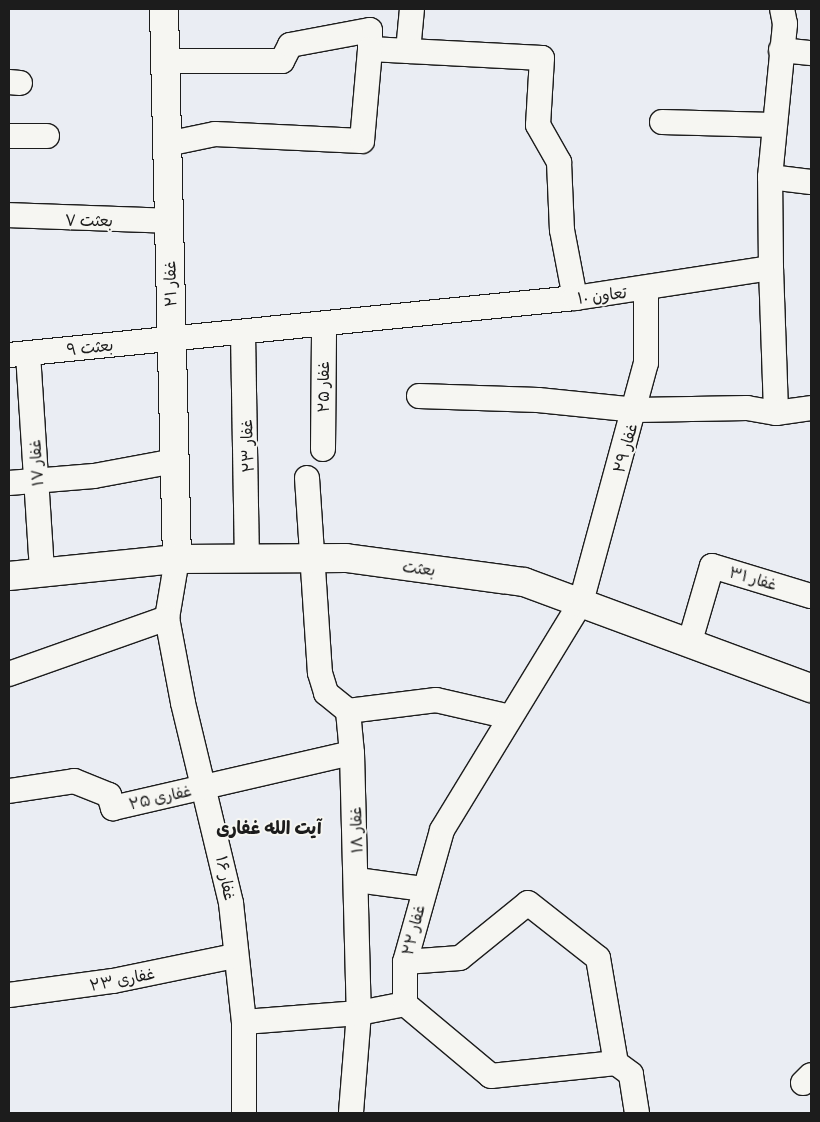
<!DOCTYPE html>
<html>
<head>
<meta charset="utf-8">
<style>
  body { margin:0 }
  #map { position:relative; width:820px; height:1122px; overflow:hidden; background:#eaedf3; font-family:"Patrick Hand","Playpen Sans Arabic",sans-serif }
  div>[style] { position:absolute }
  .roads { filter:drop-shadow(1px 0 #1c1c1c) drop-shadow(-1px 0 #1c1c1c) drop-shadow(0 1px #1c1c1c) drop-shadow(0 -1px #1c1c1c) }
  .minor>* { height:24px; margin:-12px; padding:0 12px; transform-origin:12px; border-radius:12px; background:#f6f6f2 }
  .tertiary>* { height:28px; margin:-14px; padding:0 14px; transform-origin:14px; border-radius:14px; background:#f6f6f2 }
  span { translate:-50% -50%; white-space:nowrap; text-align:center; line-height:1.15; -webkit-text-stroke:4px #f6f6f2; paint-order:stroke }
  .street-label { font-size:16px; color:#1c1c1c }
  .neighbourhood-label { font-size:18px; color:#1c1c1c; font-weight:700 }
  .frame { position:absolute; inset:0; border:10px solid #1c1c1c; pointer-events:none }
</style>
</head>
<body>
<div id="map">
  <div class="roads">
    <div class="minor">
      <i style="left:781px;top:50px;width:30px;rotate:6deg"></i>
      <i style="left:408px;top:51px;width:42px;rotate:-84.6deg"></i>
      <i style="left:165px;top:61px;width:117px"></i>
      <i style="left:282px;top:61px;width:18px;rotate:-63deg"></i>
      <i style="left:290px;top:45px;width:81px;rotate:-10.6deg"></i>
      <i style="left:370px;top:30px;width:19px;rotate:90deg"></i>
      <i style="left:370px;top:49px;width:172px;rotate:3deg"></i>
      <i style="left:542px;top:58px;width:67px;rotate:93.4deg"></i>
      <i style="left:538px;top:125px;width:43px;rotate:60.4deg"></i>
      <i style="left:559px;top:162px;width:68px;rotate:87.5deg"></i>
      <i style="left:562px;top:230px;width:69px;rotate:79.2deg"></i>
      <i style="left:9px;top:82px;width:11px;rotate:5deg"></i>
      <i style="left:662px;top:122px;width:111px;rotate:1.5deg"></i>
      <i style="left:9px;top:136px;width:38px"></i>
      <i style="left:167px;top:144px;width:49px;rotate:-11.8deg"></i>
      <i style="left:215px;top:134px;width:147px;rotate:2.7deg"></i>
      <i style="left:362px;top:141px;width:92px;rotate:-85deg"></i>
      <i style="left:770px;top:177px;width:41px;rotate:7deg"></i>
      <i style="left:9px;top:215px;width:160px;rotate:2.1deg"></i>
      <i style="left:771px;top:268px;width:145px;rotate:88deg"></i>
      <i style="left:243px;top:333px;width:227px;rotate:89deg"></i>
      <i style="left:28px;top:354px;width:219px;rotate:86.3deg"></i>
      <i style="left:9px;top:355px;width:569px;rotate:-5.75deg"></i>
      <i style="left:575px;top:298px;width:198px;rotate:-8.7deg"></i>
      <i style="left:771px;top:268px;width:91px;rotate:-90.6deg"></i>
      <i style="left:770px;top:177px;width:154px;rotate:-84.4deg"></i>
      <i style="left:785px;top:24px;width:15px;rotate:-101deg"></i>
      <i style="left:419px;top:396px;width:119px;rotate:1.9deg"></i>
      <i style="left:538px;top:400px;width:99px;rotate:5.8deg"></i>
      <i style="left:636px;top:410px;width:111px;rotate:-1deg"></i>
      <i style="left:747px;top:408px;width:29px;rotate:10deg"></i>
      <i style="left:776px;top:413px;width:35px;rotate:-8deg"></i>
      <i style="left:323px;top:449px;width:124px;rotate:-89.5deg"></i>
      <i style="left:307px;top:478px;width:195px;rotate:86.2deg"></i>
      <i style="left:320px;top:673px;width:21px;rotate:73deg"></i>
      <i style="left:326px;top:693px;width:28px;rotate:39deg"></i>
      <i style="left:348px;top:711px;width:42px;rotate:84.6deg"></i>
      <i style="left:352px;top:753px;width:260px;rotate:88.5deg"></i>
      <i style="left:359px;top:1013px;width:100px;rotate:94.6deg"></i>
      <i style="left:9px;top:483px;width:85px;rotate:-4.7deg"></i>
      <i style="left:94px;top:476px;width:82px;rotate:-10.5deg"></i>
      <i style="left:177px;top:559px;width:60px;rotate:99.6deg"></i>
      <i style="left:167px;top:618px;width:86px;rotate:79.3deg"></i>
      <i style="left:183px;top:703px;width:206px;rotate:76.5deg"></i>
      <i style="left:231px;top:903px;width:120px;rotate:83.8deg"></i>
      <i style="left:244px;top:1022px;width:91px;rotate:90deg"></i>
      <i style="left:690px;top:641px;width:78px;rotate:-73.7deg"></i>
      <i style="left:712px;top:566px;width:103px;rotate:16.9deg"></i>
      <i style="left:9px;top:674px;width:168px;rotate:-19.5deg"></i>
      <i style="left:348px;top:711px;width:89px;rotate:-7.1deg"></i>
      <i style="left:436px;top:700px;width:76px;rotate:12.9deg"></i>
      <i style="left:9px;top:791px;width:66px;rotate:-8.7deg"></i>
      <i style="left:74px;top:781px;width:38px;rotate:22deg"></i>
      <i style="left:109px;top:795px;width:14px;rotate:73deg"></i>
      <i style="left:113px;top:808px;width:245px;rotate:-13deg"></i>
      <i style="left:357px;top:880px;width:68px;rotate:7.7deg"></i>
      <i style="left:405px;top:962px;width:55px;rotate:-4.2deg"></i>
      <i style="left:460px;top:958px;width:87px;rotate:-39deg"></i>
      <i style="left:528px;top:903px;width:89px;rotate:38.2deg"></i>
      <i style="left:598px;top:958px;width:107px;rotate:80.3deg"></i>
      <i style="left:9px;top:995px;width:105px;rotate:-7.7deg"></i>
      <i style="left:113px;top:981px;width:125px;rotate:-11.6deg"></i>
      <i style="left:244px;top:1022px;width:115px;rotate:-4.5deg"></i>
      <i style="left:359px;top:1013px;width:47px;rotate:-11.1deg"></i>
      <i style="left:803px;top:1083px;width:11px;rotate:-45deg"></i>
      <i style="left:637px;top:1113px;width:39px;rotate:-99deg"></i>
      <i style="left:631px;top:1074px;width:19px;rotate:-144deg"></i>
      <i style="left:616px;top:1063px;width:126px;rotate:174.1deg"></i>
      <i style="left:491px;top:1076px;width:112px;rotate:-140.1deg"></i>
      <i style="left:405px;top:1004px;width:42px;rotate:-90deg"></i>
      <i style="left:405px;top:962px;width:137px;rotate:-74.3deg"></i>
      <i style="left:442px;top:830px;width:267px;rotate:-58.6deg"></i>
      <i style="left:581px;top:602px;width:248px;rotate:-74.8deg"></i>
      <i style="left:646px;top:363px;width:73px;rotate:-90deg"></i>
    </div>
    <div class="tertiary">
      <i style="left:164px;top:9px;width:550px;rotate:88.65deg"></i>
      <i style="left:9px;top:576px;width:169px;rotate:-5.8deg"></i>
      <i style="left:177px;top:559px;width:169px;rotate:-0.3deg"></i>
      <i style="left:346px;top:558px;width:180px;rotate:7.7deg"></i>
      <i style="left:524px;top:582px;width:306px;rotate:20.3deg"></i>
    </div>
  </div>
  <div class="street-label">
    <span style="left:89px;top:220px;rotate:1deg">بعثت ۷</span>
    <span style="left:170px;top:284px;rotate:-91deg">غفار ۲۱</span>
    <span style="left:602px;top:295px;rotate:-7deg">تعاون ۱۰</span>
    <span style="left:90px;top:347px;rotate:-6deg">بعثت ۹</span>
    <span style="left:323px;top:387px;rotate:-90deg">غفار ۲۵</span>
    <span style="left:247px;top:446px;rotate:-92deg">غفار ۲۳</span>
    <span style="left:625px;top:448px;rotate:-74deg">غفار ۲۹</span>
    <span style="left:36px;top:463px;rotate:-94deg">غفار ۱۷</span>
    <span style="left:419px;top:568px;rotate:7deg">بعثت</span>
    <span style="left:753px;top:578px;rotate:16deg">غفار ۳۱</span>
    <span style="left:160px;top:797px;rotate:-13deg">غفاری ۲۵</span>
    <span style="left:356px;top:830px;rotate:-92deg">غفار ۱۸</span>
    <span style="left:226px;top:878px;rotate:79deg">غفار ۱۶</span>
    <span style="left:413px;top:930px;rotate:-76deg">غفار ۲۲</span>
    <span style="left:122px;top:979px;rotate:-11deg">غفاری ۲۳</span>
  </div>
  <div class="neighbourhood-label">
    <span style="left:269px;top:828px">آیت الله غفاری</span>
  </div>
  <div class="frame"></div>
</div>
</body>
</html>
